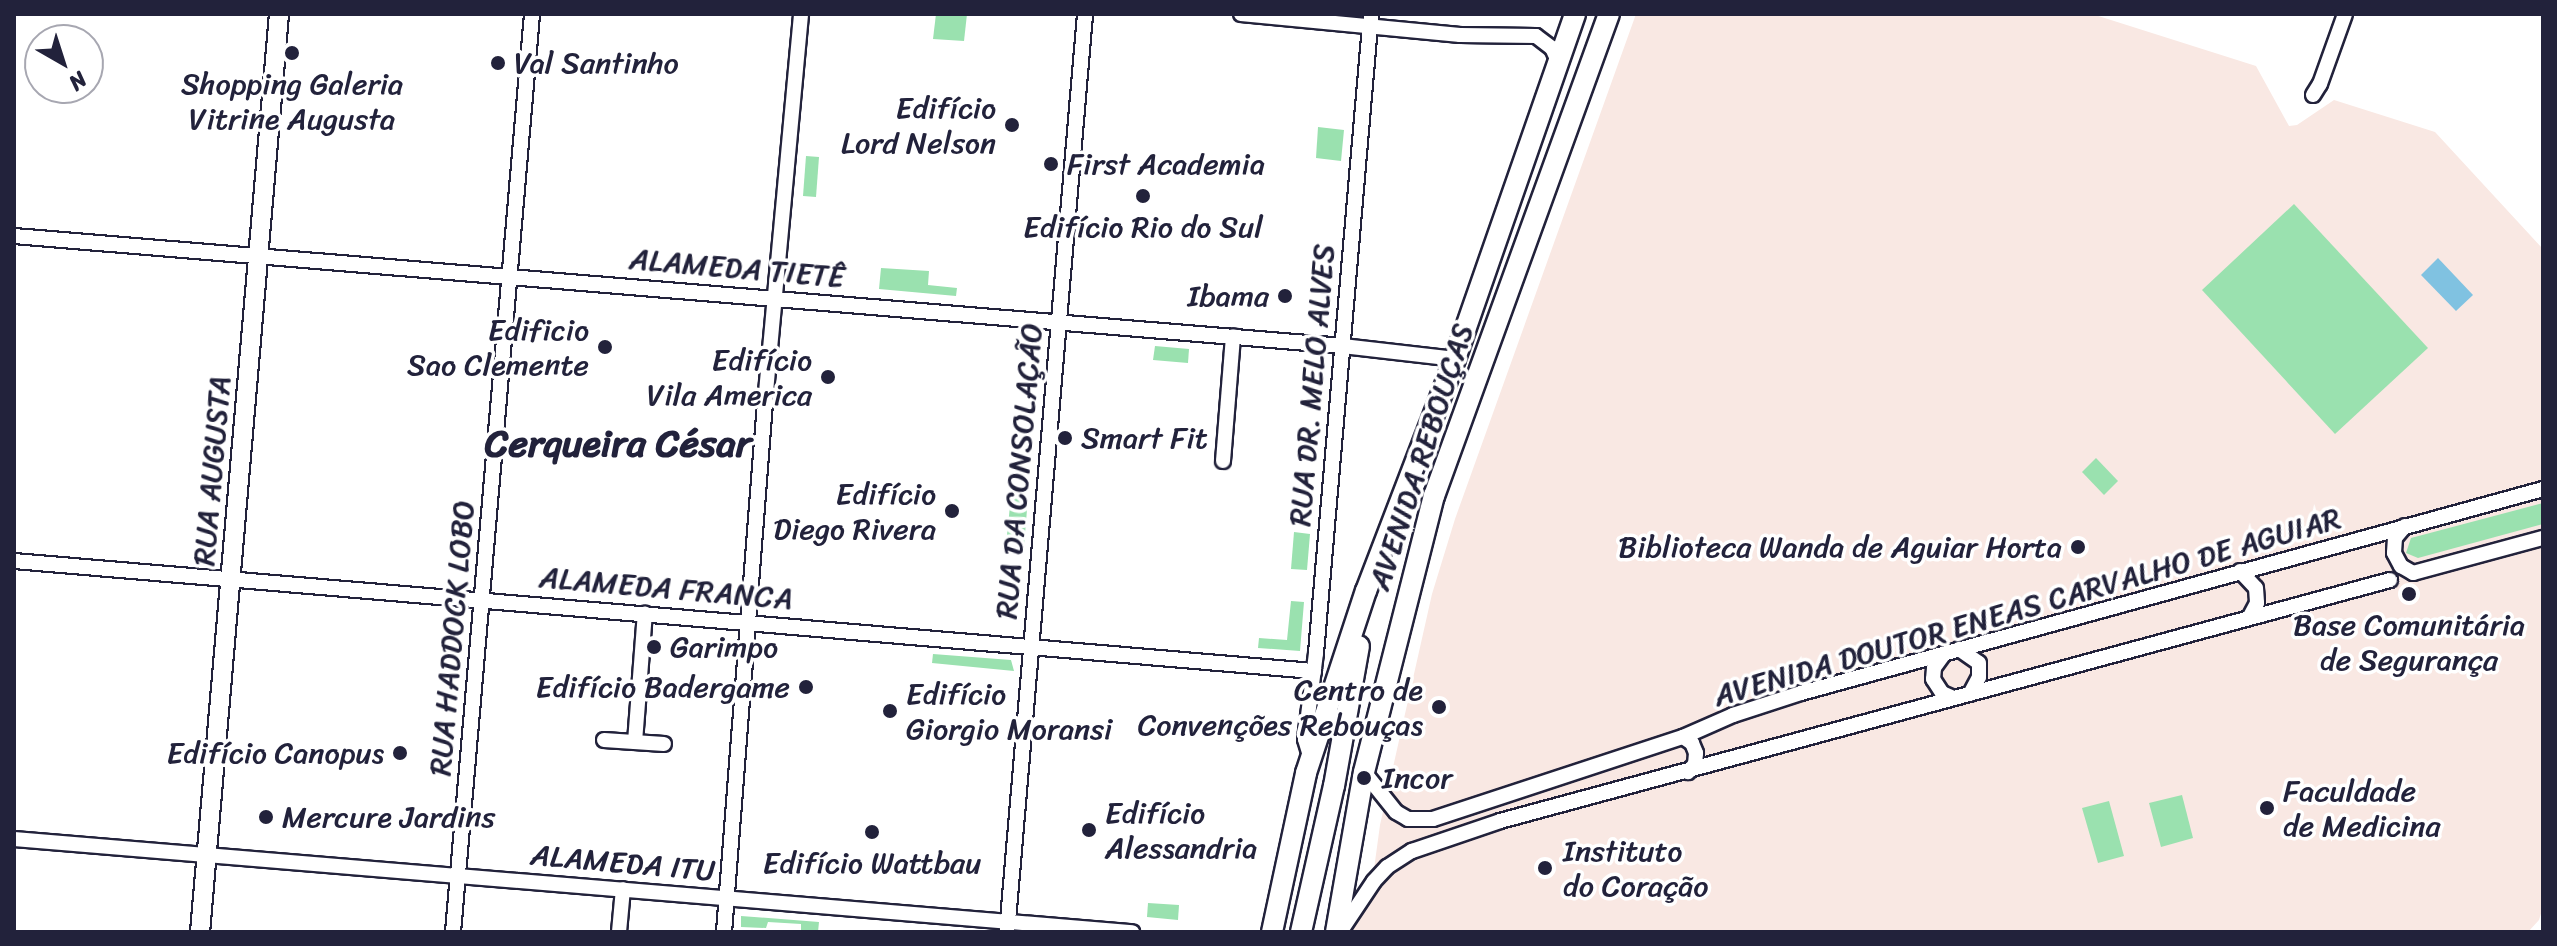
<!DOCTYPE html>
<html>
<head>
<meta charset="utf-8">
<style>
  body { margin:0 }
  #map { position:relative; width:2557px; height:946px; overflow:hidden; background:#fff; font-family:Sriracha,sans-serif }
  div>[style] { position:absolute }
  .built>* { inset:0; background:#f9e8e3 }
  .green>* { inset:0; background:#9ae1af }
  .water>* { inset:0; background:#80c2e1 }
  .roads { filter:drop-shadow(2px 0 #22223b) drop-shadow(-2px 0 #22223b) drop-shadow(0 2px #22223b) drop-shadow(0 -2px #22223b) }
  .minor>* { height:14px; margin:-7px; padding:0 7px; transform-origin:7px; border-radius:7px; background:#fff }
  .secondary>* { height:18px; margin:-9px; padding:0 9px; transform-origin:9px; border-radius:9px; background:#fff }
  .primary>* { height:20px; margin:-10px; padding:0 10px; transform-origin:10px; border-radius:10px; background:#fff }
  .dots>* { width:22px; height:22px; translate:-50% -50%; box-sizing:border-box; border:4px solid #fff; border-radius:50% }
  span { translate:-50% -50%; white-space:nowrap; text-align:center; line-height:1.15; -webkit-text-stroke:7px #fff; paint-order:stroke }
  .poi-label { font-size:30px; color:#22223b }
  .left { translate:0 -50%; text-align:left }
  .right { translate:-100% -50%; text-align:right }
  .street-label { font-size:30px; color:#22223b }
  .district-label { font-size:38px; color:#22223b; font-weight:700 }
  .frame { position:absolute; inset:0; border:16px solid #22223b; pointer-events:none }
  .north { position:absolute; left:24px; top:24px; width:80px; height:80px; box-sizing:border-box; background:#fff; border:2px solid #a7a7b1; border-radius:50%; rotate:141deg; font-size:22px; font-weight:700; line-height:32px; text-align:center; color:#22223b }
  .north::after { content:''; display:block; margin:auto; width:28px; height:36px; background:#22223b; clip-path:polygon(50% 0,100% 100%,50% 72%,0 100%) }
</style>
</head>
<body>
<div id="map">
  <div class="built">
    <i style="clip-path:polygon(1636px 14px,2092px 14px,2256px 66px,2289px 126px,2297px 125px,2334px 100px,2435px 132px,2543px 249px,2543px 907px,2539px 920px,2528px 932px,1352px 932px,1374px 869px,1380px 825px,1432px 594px,1455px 519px)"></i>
  </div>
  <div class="green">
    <i style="clip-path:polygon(936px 14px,967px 14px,964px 41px,933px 39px)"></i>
    <i style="clip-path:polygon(1318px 127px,1344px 130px,1341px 161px,1316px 158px)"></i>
    <i style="clip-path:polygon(806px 156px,819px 157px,816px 197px,803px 196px)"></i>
    <i style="clip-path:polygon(2294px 204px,2428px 348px,2335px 434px,2202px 290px)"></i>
    <i style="clip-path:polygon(881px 268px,929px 271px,928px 285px,957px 288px,956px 296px,879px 289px)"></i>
    <i style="clip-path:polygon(1155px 346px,1189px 349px,1188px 363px,1153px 360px)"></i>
    <i style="clip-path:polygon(2096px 458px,2118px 481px,2104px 495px,2082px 472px)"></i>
    <i style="clip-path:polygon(1011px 496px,1028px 497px,1024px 547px,1006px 545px)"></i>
    <i style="clip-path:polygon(2543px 503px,2543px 524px,2418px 558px,2406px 553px,2411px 538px)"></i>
    <i style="clip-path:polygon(1294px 532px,1310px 534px,1307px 570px,1291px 569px)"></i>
    <i style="clip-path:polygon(1291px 601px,1304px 602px,1300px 651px,1258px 648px,1259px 638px,1287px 640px)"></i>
    <i style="clip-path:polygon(933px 654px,1011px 660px,1014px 671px,932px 663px)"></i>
    <i style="clip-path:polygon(2182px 795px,2193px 838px,2161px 847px,2149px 803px)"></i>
    <i style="clip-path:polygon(2109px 801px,2124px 856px,2098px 863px,2082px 808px)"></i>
    <i style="clip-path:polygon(1148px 903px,1179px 905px,1178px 920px,1147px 917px)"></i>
    <i style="clip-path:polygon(741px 916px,819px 922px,818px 932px,801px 932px,801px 924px,768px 922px,766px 928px,741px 927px)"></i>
  </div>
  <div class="water">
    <i style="clip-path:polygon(2438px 258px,2473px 295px,2456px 311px,2421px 275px)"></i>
  </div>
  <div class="roads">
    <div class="minor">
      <i style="left:1241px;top:14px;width:220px;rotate:5.5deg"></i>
      <i style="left:1460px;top:35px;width:76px;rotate:0.8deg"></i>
      <i style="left:1536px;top:36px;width:20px;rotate:37deg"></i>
      <i style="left:1552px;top:48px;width:14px;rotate:65deg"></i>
      <i style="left:2313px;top:95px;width:13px;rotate:-58deg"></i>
      <i style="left:2320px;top:84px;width:74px;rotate:-70.3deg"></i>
      <i style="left:14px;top:236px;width:1334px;rotate:4.73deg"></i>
      <i style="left:1343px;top:346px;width:113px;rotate:6.6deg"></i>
      <i style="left:1223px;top:461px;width:125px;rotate:-85.4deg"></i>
      <i style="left:2405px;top:526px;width:16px;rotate:130deg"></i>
      <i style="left:2395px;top:538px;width:15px;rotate:94deg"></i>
      <i style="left:2394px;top:553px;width:15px;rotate:62deg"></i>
      <i style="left:2401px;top:566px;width:14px;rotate:30deg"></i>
      <i style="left:2413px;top:573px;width:135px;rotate:-15.1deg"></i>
      <i style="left:14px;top:561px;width:1305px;rotate:4.84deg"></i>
      <i style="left:2240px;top:571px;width:23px;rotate:47deg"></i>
      <i style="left:2256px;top:588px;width:15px;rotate:86deg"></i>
      <i style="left:2257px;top:603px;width:15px;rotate:118deg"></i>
      <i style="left:1959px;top:649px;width:24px;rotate:35deg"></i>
      <i style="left:1979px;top:663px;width:14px;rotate:90deg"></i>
      <i style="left:1979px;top:677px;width:19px;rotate:118deg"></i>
      <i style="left:1944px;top:654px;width:17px;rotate:126deg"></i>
      <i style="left:1934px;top:668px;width:11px;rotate:95deg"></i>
      <i style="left:1933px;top:679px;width:17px;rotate:57deg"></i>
      <i style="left:1942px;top:693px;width:13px;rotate:23deg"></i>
      <i style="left:1683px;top:737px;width:11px;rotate:34deg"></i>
      <i style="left:1692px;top:743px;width:11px;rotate:68deg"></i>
      <i style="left:1696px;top:753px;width:11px;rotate:95deg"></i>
      <i style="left:1695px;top:764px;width:11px;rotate:131deg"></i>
      <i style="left:604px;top:740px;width:60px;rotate:3.8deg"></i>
      <i style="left:635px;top:742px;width:129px;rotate:-85.6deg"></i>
      <i style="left:1311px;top:759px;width:21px;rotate:-107deg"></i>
      <i style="left:1305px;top:739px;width:87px;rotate:-82.7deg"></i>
      <i style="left:1316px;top:653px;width:641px;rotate:-85.08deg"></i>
      <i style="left:1364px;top:772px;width:51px;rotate:51.3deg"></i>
      <i style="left:1396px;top:812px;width:14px;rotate:30deg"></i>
      <i style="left:1408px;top:819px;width:25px"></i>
      <i style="left:1433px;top:819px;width:263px;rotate:-18.2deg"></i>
      <i style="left:1683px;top:737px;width:55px;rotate:-23.7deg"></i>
      <i style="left:1733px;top:715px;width:71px;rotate:-17.9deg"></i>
      <i style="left:1801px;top:693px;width:770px;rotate:-15.37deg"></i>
      <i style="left:14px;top:839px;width:1122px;rotate:4.76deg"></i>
      <i style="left:453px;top:932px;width:921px;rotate:-85.08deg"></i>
      <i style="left:619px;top:932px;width:43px;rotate:-84.7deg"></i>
      <i style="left:724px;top:932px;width:531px;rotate:-85.57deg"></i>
      <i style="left:765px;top:403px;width:391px;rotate:-84.7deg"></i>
      <i style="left:1007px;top:932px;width:921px;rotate:-85.14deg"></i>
      <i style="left:1340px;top:932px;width:61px;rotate:-56.3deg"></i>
      <i style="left:1374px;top:881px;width:19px;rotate:-47deg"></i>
      <i style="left:1387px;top:867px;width:30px;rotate:-33deg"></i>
      <i style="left:1412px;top:851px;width:93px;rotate:-18.8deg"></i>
      <i style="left:1500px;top:821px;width:922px;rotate:-15.15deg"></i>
    </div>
    <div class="secondary">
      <i style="left:200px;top:932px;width:921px;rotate:-85.08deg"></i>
    </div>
    <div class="primary">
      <i style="left:1272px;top:932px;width:163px;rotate:-77.9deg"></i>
      <i style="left:1306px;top:773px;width:192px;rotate:-71.8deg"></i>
      <i style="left:1366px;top:591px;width:248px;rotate:-69deg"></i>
      <i style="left:1455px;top:359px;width:365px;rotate:-70.8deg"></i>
      <i style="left:1301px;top:932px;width:150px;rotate:-77.3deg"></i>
      <i style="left:1334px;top:786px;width:142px;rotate:-79.9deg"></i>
      <i style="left:1336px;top:932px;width:162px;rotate:-80.1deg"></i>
      <i style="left:1364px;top:772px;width:285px;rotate:-75.8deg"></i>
      <i style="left:1434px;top:496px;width:513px;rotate:-70.05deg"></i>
    </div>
  </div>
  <div class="dots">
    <i style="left:292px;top:53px;background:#22223b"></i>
    <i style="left:498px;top:63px;background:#22223b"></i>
    <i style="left:1012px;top:125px;background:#22223b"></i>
    <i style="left:1051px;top:164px;background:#22223b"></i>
    <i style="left:1143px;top:196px;background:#22223b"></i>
    <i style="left:1285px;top:296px;background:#22223b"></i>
    <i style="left:605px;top:347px;background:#22223b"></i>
    <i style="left:828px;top:377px;background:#22223b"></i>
    <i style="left:1065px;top:438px;background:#22223b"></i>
    <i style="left:952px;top:511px;background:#22223b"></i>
    <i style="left:2078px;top:547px;background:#22223b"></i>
    <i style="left:2409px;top:594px;background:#22223b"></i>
    <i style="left:654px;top:647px;background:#22223b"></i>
    <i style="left:806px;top:687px;background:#22223b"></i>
    <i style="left:1439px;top:707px;background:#22223b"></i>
    <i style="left:890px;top:711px;background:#22223b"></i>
    <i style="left:400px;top:753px;background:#22223b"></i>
    <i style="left:1364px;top:778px;background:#22223b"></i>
    <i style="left:2267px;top:808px;background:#22223b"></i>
    <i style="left:266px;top:817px;background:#22223b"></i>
    <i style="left:1089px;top:830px;background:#22223b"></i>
    <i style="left:872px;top:832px;background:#22223b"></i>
    <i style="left:1545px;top:868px;background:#22223b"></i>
  </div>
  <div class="poi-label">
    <span class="left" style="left:514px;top:63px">Val Santinho</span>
    <span style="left:292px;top:101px">Shopping Galeria<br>Vitrine Augusta</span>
    <span class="right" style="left:996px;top:125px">Edifício<br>Lord Nelson</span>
    <span class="left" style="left:1067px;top:164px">First Academia</span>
    <span style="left:1143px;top:227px">Edifício Rio do Sul</span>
    <span class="right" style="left:1269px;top:296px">Ibama</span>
    <span class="right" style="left:589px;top:347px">Edificio<br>Sao Clemente</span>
    <span class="right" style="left:812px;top:377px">Edifício<br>Vila America</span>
    <span class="left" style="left:1081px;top:438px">Smart Fit</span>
    <span class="right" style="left:936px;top:511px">Edifício<br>Diego Rivera</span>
    <span class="right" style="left:2062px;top:547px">Biblioteca Wanda de Aguiar Horta</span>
    <span style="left:2409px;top:642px">Base Comunitária<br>de Segurança</span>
    <span class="left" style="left:670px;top:647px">Garimpo</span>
    <span class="right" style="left:790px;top:687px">Edifício Badergame</span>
    <span class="right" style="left:1423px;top:707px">Centro de<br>Convenções Rebouças</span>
    <span class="left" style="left:906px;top:711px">Edifício<br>Giorgio Moransi</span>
    <span class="right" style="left:384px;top:753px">Edifício Canopus</span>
    <span class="left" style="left:1382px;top:778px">Incor</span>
    <span class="left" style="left:2283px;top:808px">Faculdade<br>de Medicina</span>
    <span class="left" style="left:1105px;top:830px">Edifício<br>Alessandria</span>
    <span class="left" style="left:282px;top:817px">Mercure Jardins</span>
    <span class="left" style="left:1563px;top:868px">Instituto<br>do Coração</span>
    <span style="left:872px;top:863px">Edifício Wattbau</span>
  </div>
  <div class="street-label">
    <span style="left:737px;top:268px;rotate:5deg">ALAMEDA TIETÊ</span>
    <span style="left:1312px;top:385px;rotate:-85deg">RUA DR. MELO ALVES</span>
    <span style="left:1421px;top:457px;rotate:-72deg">AVENIDA REBOUÇAS</span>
    <span style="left:212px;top:471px;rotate:-85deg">RUA AUGUSTA</span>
    <span style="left:1019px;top:471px;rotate:-85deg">RUA DA CONSOLAÇÃO</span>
    <span style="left:666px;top:588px;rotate:5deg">ALAMEDA FRANCA</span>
    <span style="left:2027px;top:607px;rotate:-16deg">AVENIDA DOUTOR ENEAS CARVALHO DE AGUIAR</span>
    <span style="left:452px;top:638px;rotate:-85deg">RUA HADDOCK LOBO</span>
    <span style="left:623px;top:863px;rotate:5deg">ALAMEDA ITU</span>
  </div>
  <div class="district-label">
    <span style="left:618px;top:444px">Cerqueira César</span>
  </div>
  <div class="frame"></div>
  <div class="north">N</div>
</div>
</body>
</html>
